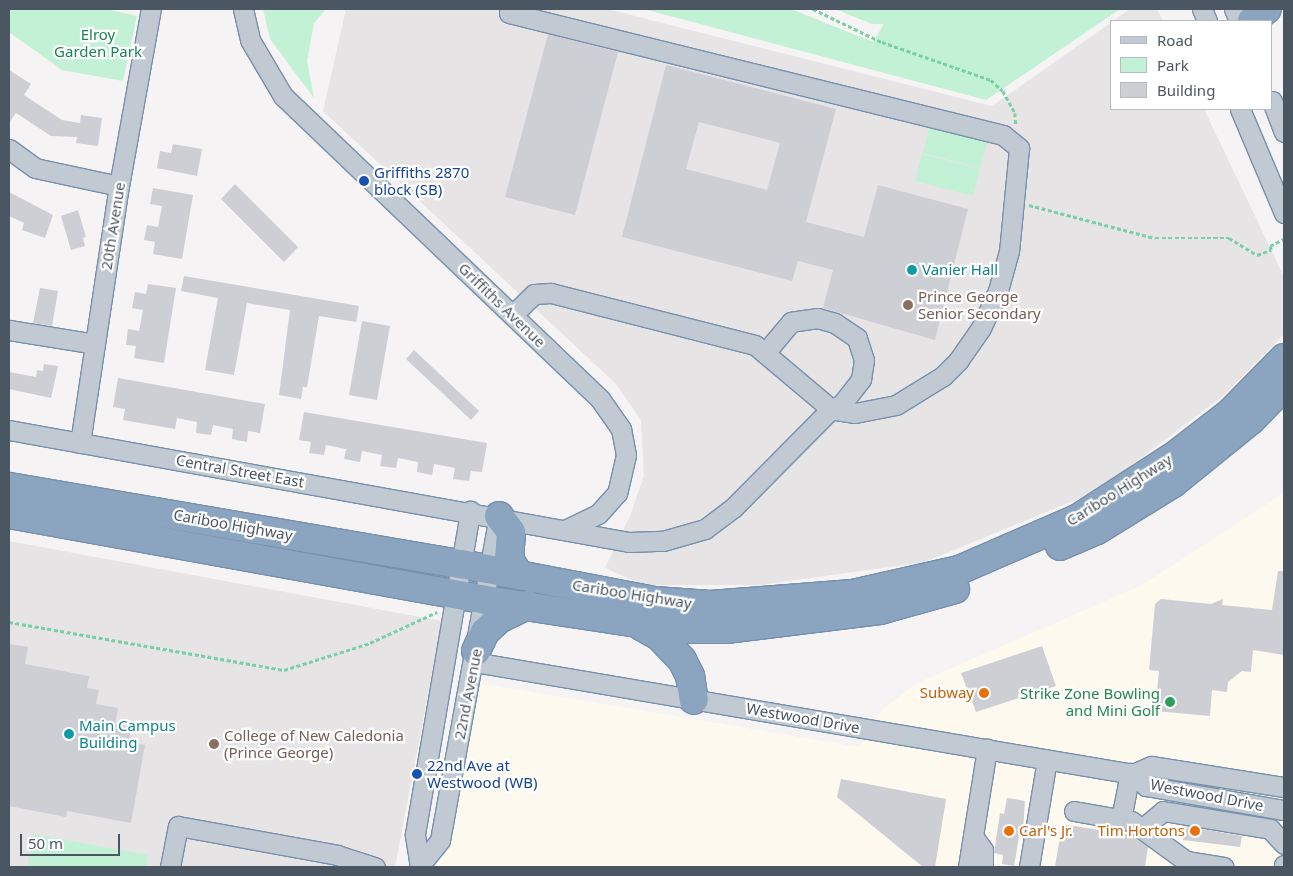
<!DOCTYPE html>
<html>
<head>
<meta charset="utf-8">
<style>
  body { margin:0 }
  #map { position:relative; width:1293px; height:876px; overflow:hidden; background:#f5f3f3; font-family:"Noto Sans",sans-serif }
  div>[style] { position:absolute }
  .commercial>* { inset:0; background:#fdf9ef }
  .education>* { inset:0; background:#e6e4e5 }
  .green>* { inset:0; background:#c3f1d5 }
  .building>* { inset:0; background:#cdcfd5 }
  .path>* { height:2.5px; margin-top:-1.25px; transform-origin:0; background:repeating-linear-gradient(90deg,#7ad0a6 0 4px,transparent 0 6.5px) }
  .roads { filter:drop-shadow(1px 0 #7690ad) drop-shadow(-1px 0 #7690ad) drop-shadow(0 1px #7690ad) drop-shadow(0 -1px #7690ad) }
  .minor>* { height:19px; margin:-9.5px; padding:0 9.5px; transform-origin:9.5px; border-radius:9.5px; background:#c1cad2 }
  .highway>* { height:28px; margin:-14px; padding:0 14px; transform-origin:14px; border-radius:14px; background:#8ba5c1 }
  .dots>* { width:14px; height:14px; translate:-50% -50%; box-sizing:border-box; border:2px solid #fff; border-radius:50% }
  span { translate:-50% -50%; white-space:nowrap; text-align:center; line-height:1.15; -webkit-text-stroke:4.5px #fff; paint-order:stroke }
  .park-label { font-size:15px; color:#17864f }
  .transit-label { font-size:15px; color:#164399 }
  .left { translate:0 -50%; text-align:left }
  .street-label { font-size:15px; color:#4a5661 }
  .culture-label { font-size:15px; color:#0d838f }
  .education-label { font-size:15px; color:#785e54 }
  .food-label { font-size:15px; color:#c56008 }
  .right { translate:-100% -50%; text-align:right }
  .leisure-label { font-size:15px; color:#27864d }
  .frame { position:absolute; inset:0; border:10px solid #4a5661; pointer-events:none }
  .legend { position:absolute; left:1110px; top:20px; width:162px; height:90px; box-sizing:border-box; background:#fff; border:1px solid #b7bbc0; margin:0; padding:6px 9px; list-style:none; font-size:15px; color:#4a5661 }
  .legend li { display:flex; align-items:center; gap:10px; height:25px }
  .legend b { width:25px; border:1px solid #b7bbc0 }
  .scale { position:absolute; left:20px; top:834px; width:100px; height:22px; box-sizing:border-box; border:2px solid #4a5661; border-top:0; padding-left:6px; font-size:15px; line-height:18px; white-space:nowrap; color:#4a5661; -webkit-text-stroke:4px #fff; paint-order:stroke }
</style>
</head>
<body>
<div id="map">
  <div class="commercial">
    <i style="clip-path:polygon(1284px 493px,1284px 867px,435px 867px,472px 682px,859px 747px,881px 711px,915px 684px,1142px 585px)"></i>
  </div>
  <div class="education">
    <i style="clip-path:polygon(346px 9px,607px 9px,992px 106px,1112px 22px,1112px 109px,1204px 109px,1284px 277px,1284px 334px,1223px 396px,1097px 491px,925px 562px,761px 585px,643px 585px,605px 568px,630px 516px,644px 476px,641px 420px,615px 383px,323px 111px)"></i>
    <i style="clip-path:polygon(1130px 9px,1157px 9px,1163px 21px,1113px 21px)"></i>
    <i style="clip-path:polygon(9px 541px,442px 621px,395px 867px,9px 867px)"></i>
  </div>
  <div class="green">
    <i style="clip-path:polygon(9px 9px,106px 9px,137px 16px,123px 81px,62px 70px,9px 32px)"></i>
    <i style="clip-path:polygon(263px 9px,326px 9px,314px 23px,307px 61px,314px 98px,270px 39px)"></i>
    <i style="clip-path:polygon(644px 9px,791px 9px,873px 42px,884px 24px,872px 24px,835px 9px,1120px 9px,986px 100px)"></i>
    <i style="clip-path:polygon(930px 125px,988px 140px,980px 168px,923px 153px)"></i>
    <i style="clip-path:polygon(922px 154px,980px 169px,973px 196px,915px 181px)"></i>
    <i style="clip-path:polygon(33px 834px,148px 855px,146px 867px,27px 867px)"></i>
  </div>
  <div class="building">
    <i style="clip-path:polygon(548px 34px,618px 52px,575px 215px,505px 197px)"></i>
    <i style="clip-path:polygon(evenodd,666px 65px,836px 109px,806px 222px,864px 237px,878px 185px,968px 209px,935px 340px,823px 308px,833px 270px,798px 261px,792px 281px,622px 237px,666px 65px,699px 122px,780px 143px,767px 190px,686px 169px,699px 122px)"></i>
    <i style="clip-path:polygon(9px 70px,31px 84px,24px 95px,62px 120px,80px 123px,81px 115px,102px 118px,98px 146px,76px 143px,77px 137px,51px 136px,16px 113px,9px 123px)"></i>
    <i style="clip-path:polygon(173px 144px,202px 149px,197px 176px,157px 168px,160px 151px,171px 153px)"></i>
    <i style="clip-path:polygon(235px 184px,298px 247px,284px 262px,221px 199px)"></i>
    <i style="clip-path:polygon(153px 188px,193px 195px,182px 259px,153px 254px,155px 242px,144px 240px,147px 225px,158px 227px,162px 206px,150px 204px)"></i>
    <i style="clip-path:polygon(9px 192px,53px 215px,45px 238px,22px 230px,24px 223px,9px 216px)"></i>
    <i style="clip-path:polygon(78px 210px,86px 237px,83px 238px,85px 246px,71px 250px,61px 216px)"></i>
    <i style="clip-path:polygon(184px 276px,359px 306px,356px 322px,319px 316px,307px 387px,303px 387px,301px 399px,279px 395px,290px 310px,247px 303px,234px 375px,205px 370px,218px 298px,181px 291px)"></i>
    <i style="clip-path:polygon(148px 284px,176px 288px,164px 363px,134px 358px,136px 346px,126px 345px,128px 329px,139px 331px,143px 310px,132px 308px,135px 292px,146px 294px)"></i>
    <i style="clip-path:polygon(40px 288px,58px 291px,52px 326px,33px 323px)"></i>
    <i style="clip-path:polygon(362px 321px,390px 326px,377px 400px,349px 395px)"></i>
    <i style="clip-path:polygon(414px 350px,479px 411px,471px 420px,406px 359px)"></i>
    <i style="clip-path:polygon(44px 364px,58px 366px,51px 398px,9px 389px,9px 372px,36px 377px,37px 370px,43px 371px)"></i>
    <i style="clip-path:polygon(118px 378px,265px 404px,260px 433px,248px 431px,247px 442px,232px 439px,233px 429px,213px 425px,211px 435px,196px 433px,197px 422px,177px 418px,175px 429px,123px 420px,125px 409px,113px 407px)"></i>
    <i style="clip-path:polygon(304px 412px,487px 443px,482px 472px,471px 471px,469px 481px,453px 479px,455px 468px,434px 464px,432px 475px,417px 472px,418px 462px,398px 458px,396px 468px,380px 466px,382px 455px,362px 451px,360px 462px,344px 459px,346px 449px,326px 445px,324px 455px,309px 453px,311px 442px,299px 440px)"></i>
    <i style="clip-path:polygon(1278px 571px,1284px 571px,1284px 655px,1253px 650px,1251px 672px,1242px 671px,1228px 682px,1227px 692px,1212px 690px,1210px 716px,1155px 711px,1159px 671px,1149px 670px,1155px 604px,1161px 599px,1211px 604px,1223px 599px,1222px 605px,1272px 610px)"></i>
    <i style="clip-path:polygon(9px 644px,28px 647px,25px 664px,89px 676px,87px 688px,99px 690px,96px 704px,118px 708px,115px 724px,131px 727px,129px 742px,145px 745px,131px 823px,67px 811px,66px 817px,9px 806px)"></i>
    <i style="clip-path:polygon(1042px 646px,1056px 686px,976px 712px,961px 673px)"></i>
    <i style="clip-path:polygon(841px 779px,946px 799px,935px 867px,923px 867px,837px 797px)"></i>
    <i style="clip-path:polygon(1007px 798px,1025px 801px,1023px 831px,1020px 831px,1014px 866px,1002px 864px,1003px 855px,994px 853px,1000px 813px,1004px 814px)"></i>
    <i style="clip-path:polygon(1062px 824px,1131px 835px,1148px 847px,1145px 867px,1055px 867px)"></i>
    <i style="clip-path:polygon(1185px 826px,1242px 836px,1240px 847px,1183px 840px)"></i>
  </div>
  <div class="path">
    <i style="left:813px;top:9px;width:76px;rotate:25.6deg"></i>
    <i style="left:882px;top:42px;width:115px;rotate:19.2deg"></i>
    <i style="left:991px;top:80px;width:16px;rotate:43deg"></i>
    <i style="left:1003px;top:91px;width:25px;rotate:61deg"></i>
    <i style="left:1015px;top:113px;width:11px;rotate:85deg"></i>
    <i style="left:1029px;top:205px;width:130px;rotate:14.7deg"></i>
    <i style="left:1155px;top:238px;width:74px"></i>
    <i style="left:1229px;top:238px;width:33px;rotate:31deg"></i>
    <i style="left:1257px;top:255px;width:15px;rotate:-20deg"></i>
    <i style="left:1271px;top:250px;width:4px;rotate:-104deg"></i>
    <i style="left:1270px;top:246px;width:16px;rotate:-27deg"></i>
    <i style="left:9px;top:622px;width:279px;rotate:9.9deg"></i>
    <i style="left:284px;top:670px;width:90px;rotate:-17.4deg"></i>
    <i style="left:370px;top:643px;width:74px;rotate:-24.8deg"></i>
  </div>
  <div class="roads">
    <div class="minor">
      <i style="left:243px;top:9px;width:32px;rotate:77deg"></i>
      <i style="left:250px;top:40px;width:65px;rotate:59.5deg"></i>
      <i style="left:283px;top:96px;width:439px;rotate:43.7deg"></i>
      <i style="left:600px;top:399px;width:37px;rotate:55deg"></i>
      <i style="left:621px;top:429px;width:26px;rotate:79deg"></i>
      <i style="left:626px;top:455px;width:39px;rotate:103deg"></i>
      <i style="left:617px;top:493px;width:28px;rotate:132deg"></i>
      <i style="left:598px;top:514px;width:34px;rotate:154deg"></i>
      <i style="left:1202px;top:9px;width:13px;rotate:67deg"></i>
      <i style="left:1234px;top:9px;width:13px;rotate:67deg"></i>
      <i style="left:509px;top:13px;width:509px;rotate:13.87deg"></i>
      <i style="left:1003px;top:135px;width:21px;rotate:39deg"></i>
      <i style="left:1019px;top:148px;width:103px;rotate:95.5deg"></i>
      <i style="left:1009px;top:251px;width:41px;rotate:105.4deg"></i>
      <i style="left:998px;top:291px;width:41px;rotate:114.7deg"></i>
      <i style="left:981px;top:328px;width:39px;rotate:125deg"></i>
      <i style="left:959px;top:360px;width:23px;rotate:135deg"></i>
      <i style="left:943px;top:376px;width:55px;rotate:148.3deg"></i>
      <i style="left:896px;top:405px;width:42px;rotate:169deg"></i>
      <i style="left:855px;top:413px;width:24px;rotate:-171deg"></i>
      <i style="left:831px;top:409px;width:99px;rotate:-139.9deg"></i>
      <i style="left:755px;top:345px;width:211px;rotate:-165.7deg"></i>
      <i style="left:551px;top:293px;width:17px;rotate:177deg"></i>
      <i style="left:534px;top:294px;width:30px;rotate:136deg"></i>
      <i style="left:1272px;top:101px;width:33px;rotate:69deg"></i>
      <i style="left:1240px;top:109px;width:113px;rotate:67.1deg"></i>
      <i style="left:9px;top:149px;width:32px;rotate:36deg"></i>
      <i style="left:35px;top:168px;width:86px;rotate:12.1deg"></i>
      <i style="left:9px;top:330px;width:87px;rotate:9.2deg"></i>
      <i style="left:9px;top:430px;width:630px;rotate:10.24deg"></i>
      <i style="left:629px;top:542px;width:34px;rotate:-2deg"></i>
      <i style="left:663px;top:541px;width:44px;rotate:-15.9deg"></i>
      <i style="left:705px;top:529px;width:35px;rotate:-37deg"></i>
      <i style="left:733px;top:508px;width:139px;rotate:-45.3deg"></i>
      <i style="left:831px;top:409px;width:11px;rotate:-22deg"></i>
      <i style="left:841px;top:405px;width:33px;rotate:-52deg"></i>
      <i style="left:861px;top:379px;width:19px;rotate:-81deg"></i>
      <i style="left:864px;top:360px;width:23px;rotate:-108deg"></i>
      <i style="left:857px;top:338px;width:27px;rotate:-146deg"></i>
      <i style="left:835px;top:323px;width:18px;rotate:-164deg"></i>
      <i style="left:818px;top:318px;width:27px;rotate:172deg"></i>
      <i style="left:791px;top:322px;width:40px;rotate:130deg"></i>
      <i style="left:80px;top:443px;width:260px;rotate:-81.4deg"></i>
      <i style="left:119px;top:186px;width:180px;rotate:-79.8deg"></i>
      <i style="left:474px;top:662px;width:668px;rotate:9.65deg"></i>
      <i style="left:1133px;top:774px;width:20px;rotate:-24deg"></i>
      <i style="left:1151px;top:766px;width:135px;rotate:9deg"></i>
      <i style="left:1133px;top:774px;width:18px;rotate:43deg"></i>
      <i style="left:1146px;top:786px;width:140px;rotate:9.9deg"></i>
      <i style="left:1074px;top:811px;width:58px;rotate:10deg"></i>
      <i style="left:1131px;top:821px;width:68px;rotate:36deg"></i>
      <i style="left:1186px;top:861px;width:38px;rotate:9deg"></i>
      <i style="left:1121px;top:819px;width:47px;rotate:-78.9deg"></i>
      <i style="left:1143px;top:828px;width:26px;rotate:-40deg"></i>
      <i style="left:1163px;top:811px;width:109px;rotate:9.5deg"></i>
      <i style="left:1270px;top:829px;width:21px;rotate:47deg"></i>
      <i style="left:973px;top:836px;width:17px;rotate:54deg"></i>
      <i style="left:983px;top:850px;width:17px;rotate:90deg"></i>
      <i style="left:420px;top:865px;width:32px;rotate:-51deg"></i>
      <i style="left:440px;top:840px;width:329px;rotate:-79.7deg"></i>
      <i style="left:170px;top:867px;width:42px;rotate:-79deg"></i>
      <i style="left:178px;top:826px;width:162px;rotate:10.3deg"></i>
      <i style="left:337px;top:855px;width:40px;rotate:18deg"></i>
      <i style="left:420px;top:867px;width:33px;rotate:-99deg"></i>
      <i style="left:415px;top:834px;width:328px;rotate:-80.3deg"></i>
      <i style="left:968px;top:867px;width:120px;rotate:-80.9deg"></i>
      <i style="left:1029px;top:867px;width:109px;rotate:-80.5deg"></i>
      <i style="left:1284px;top:867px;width:2px;rotate:-90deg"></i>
    </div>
    <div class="highway">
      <i style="left:1252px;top:21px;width:19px;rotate:-39deg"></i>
      <i style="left:9px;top:487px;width:459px;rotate:9.7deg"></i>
      <i style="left:461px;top:564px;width:197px;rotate:10.8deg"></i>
      <i style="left:655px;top:601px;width:55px;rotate:4.2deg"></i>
      <i style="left:710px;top:605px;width:143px;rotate:-4.4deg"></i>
      <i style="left:853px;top:594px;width:109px;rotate:-12.8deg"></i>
      <i style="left:959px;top:570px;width:129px;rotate:-23.4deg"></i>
      <i style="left:1077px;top:519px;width:114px;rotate:-32.9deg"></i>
      <i style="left:1173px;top:457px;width:72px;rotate:-37.7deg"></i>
      <i style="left:1230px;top:413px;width:77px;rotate:-45.5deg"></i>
      <i style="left:9px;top:514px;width:484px;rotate:10.2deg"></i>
      <i style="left:485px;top:600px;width:194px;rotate:8.6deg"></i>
      <i style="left:677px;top:629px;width:49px"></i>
      <i style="left:726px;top:629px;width:155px;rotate:-7deg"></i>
      <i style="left:880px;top:610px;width:78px;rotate:-15.6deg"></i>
      <i style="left:499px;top:516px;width:20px;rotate:53deg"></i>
      <i style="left:511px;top:532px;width:27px;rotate:94deg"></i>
      <i style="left:509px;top:559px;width:19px;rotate:58deg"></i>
      <i style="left:1060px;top:546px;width:40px;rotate:-23.4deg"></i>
      <i style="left:1097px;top:530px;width:89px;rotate:-31.7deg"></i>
      <i style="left:1173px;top:483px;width:100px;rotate:-38.9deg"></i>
      <i style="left:1251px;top:420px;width:45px;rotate:-45.9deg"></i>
      <i style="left:641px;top:626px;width:21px;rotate:29deg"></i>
      <i style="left:659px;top:636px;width:33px;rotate:46deg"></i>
      <i style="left:682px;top:660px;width:18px;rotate:63deg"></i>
      <i style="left:690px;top:676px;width:24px;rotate:81deg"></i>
      <i style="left:476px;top:651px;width:21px;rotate:-65deg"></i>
      <i style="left:485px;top:632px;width:19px;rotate:-43deg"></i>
      <i style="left:499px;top:619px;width:32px;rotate:-26deg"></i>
    </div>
  </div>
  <div class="dots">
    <i style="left:364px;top:181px;background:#1a4fb4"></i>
    <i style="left:912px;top:270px;background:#0f9aa8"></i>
    <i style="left:908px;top:305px;background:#8d6e63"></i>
    <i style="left:984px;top:693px;background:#e8710a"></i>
    <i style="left:1170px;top:702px;background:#2e9e5b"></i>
    <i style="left:69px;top:734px;background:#0f9aa8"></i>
    <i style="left:214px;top:744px;background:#8d6e63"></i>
    <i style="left:417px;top:774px;background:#1a4fb4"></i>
    <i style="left:1009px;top:831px;background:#e8710a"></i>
    <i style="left:1195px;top:831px;background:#e8710a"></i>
  </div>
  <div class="park-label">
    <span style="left:98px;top:43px">Elroy<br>Garden Park</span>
  </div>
  <div class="transit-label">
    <span class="left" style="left:374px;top:181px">Griffiths 2870<br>block (SB)</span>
    <span class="left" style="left:427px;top:774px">22nd Ave at<br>Westwood (WB)</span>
  </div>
  <div class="street-label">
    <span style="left:113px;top:226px;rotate:-81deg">20th Avenue</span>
    <span style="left:502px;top:305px;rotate:44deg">Griffiths Avenue</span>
    <span style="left:240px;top:471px;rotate:10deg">Central Street East</span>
    <span style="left:1119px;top:490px;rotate:-32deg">Cariboo Highway</span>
    <span style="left:233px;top:525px;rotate:10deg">Cariboo Highway</span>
    <span style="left:632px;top:594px;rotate:9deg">Cariboo Highway</span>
    <span style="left:468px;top:694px;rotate:-79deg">22nd Avenue</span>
    <span style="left:803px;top:718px;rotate:10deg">Westwood Drive</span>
    <span style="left:1207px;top:795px;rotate:11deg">Westwood Drive</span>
  </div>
  <div class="culture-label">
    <span class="left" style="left:922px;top:270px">Vanier Hall</span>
    <span class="left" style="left:79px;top:734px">Main Campus<br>Building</span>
  </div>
  <div class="education-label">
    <span class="left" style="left:918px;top:305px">Prince George<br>Senior Secondary</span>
    <span class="left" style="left:224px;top:744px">College of New Caledonia<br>(Prince George)</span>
  </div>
  <div class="food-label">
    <span class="right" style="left:974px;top:693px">Subway</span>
    <span class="left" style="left:1019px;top:831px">Carl's Jr.</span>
    <span class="right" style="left:1185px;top:831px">Tim Hortons</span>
  </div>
  <div class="leisure-label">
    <span class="right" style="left:1160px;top:702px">Strike Zone Bowling<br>and Mini Golf</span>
  </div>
  <div class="frame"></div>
  <ul class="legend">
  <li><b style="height:6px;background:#c1cad2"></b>Road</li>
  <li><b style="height:14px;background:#c3f1d5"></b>Park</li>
  <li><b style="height:14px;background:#cdcfd5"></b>Building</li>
  </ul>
  <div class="scale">50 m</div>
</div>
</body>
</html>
